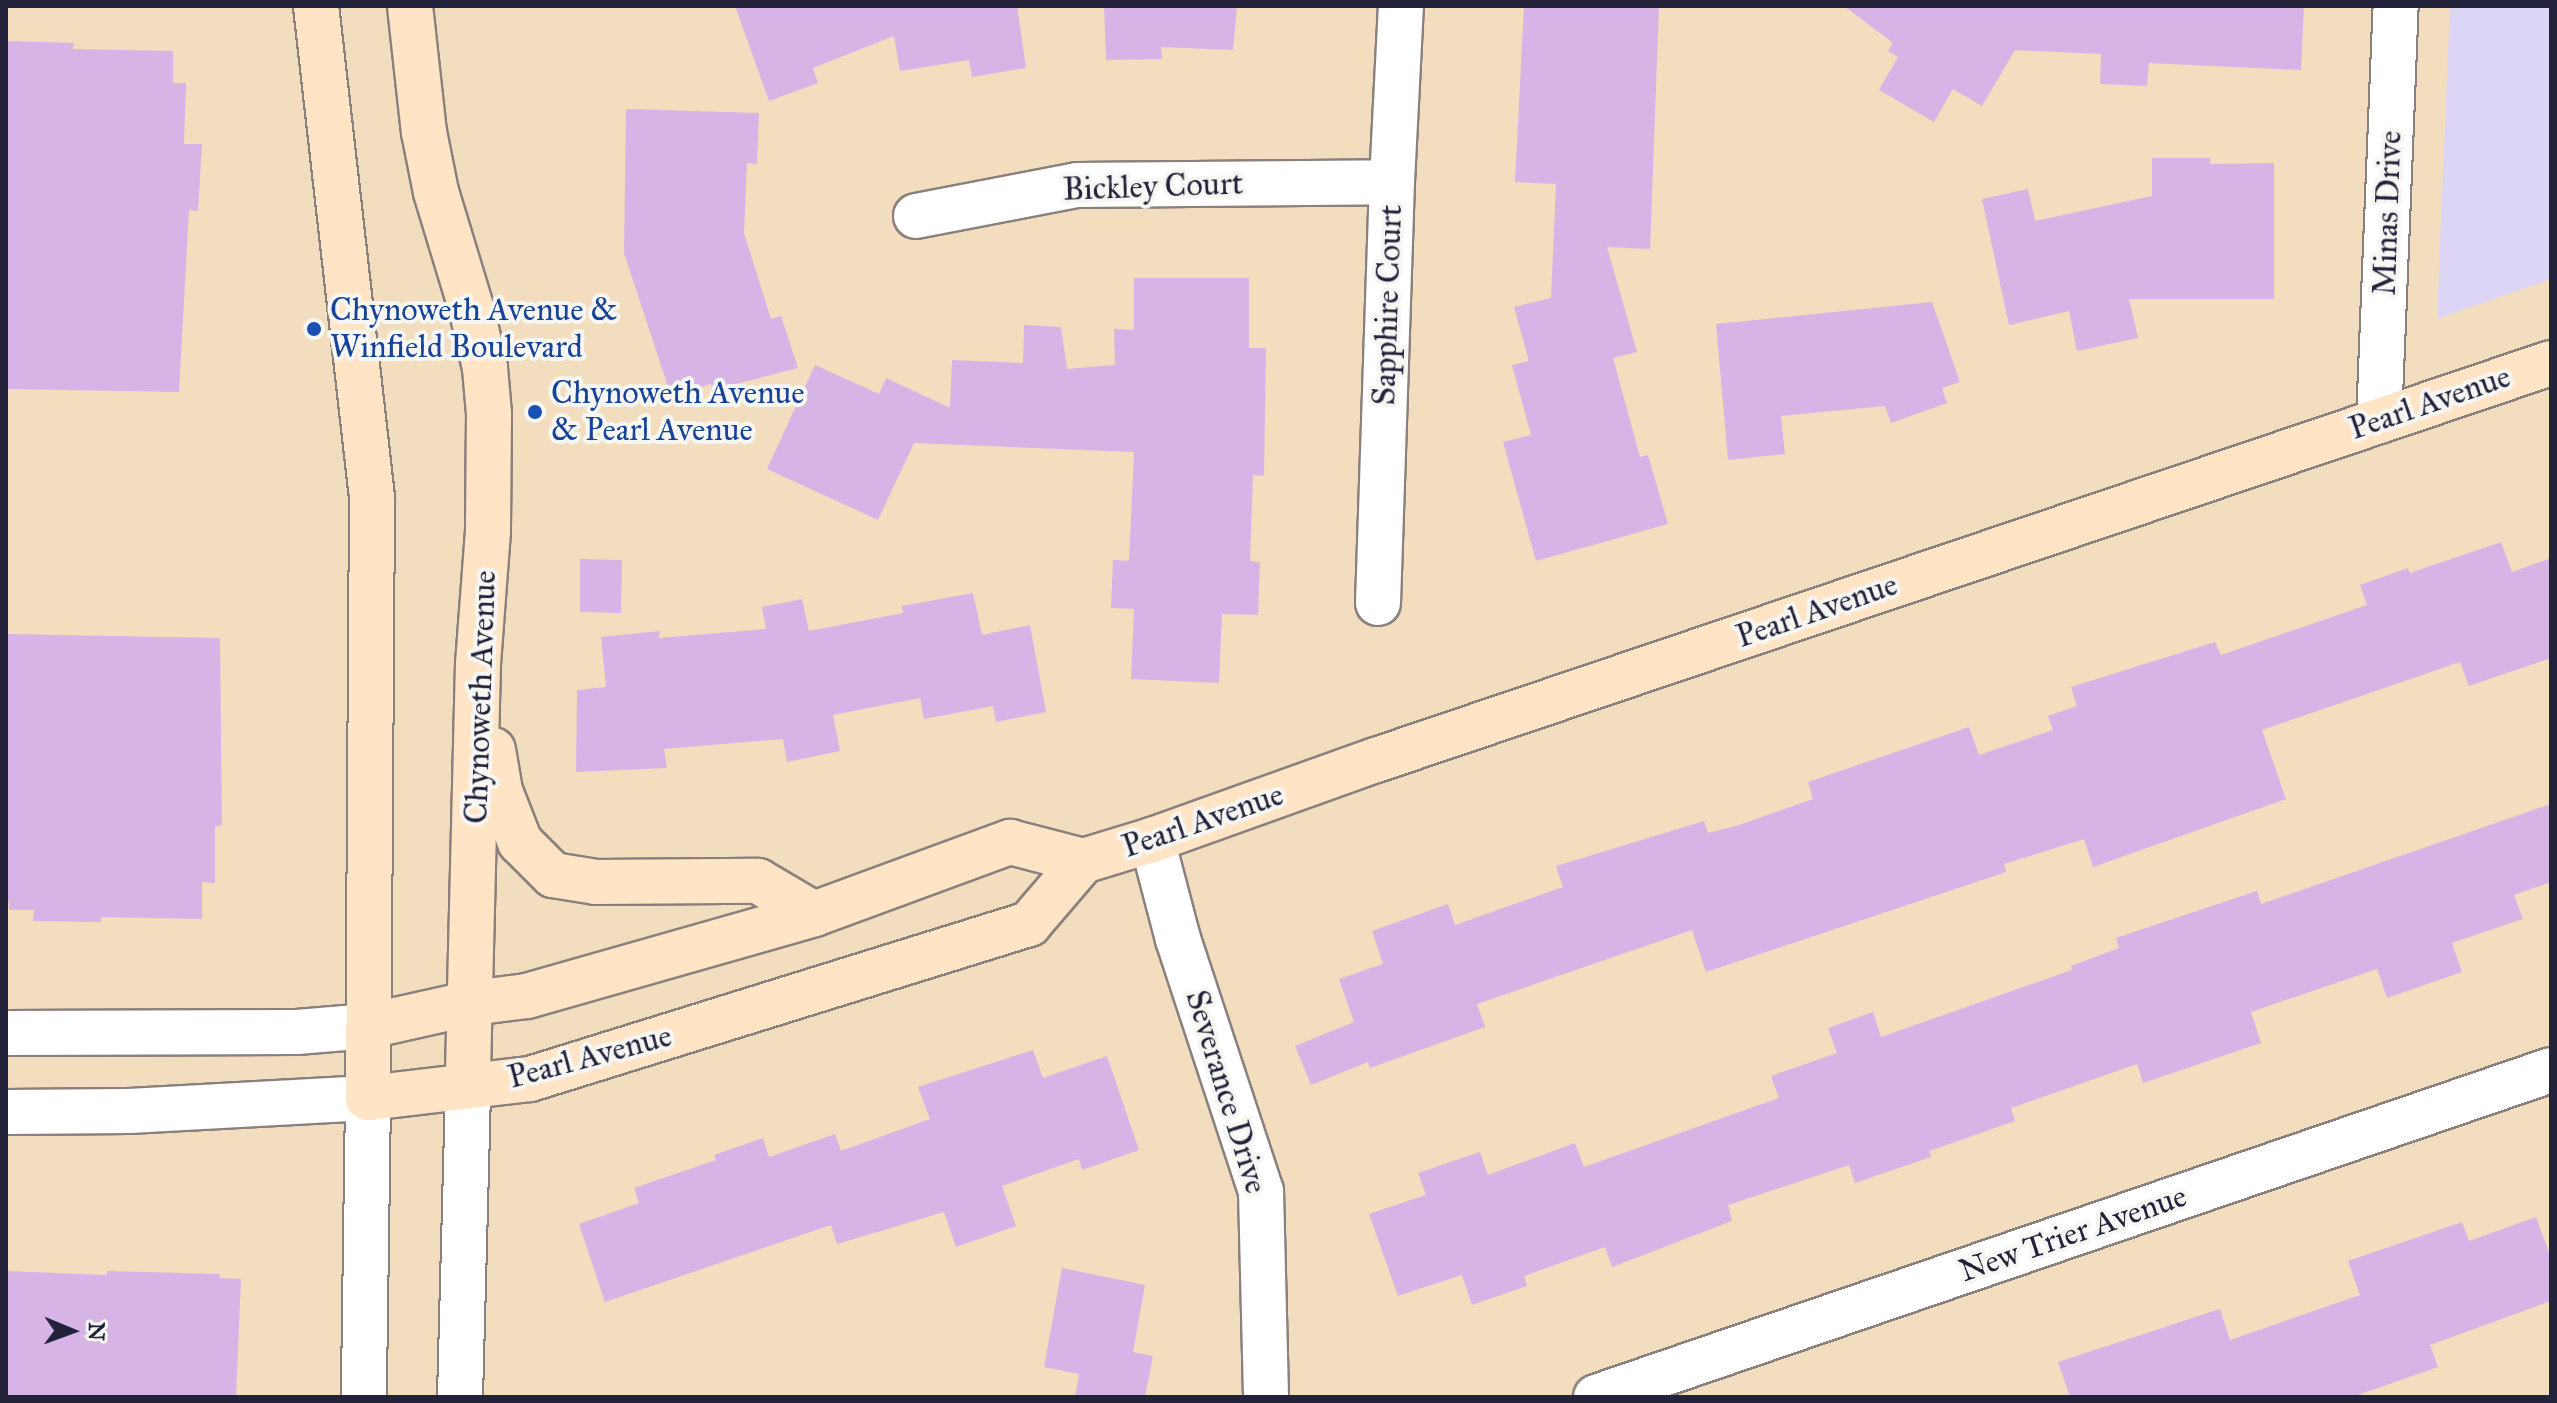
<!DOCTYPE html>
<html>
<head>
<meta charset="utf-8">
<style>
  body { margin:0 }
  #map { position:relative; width:2557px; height:1403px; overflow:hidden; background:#f2ddbf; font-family:"IM FELL Great Primer",serif }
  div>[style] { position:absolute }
  .built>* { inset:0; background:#ddd5f6 }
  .building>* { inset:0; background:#d6b4e6 }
  .roads { filter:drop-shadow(2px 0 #8a807d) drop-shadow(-2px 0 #8a807d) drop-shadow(0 2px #8a807d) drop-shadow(0 -2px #8a807d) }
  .street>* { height:44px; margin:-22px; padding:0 22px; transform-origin:22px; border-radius:22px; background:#fff }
  .secondary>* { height:44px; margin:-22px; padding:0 22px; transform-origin:22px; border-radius:22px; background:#ffe4c6 }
  .dots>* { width:22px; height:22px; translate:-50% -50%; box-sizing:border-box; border:4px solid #f6f6f2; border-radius:50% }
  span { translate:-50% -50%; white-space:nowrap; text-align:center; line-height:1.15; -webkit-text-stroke:8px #f6f6f2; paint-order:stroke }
  .street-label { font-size:32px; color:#22223b }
  .transit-label { font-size:32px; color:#164399 }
  .left { translate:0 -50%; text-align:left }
  .frame { position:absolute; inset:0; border:8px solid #22223b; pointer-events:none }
  .north { position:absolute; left:32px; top:1291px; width:80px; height:80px; -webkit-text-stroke:6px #f6f6f2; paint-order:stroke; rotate:91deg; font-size:22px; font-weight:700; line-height:32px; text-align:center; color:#22223b }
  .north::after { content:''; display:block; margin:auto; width:28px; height:36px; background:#22223b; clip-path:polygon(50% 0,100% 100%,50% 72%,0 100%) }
</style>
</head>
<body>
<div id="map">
  <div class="built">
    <i style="clip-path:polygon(2450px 6px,2551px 6px,2551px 279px,2437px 319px)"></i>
  </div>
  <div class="building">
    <i style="clip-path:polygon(735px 6px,1017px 6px,1026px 68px,972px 77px,969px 60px,900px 71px,894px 36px,813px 68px,818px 83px,769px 101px)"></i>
    <i style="clip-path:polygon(1104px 6px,1237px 6px,1233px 50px,1161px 47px,1162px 59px,1106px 60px)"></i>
    <i style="clip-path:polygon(1524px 6px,1659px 6px,1650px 249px,1607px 247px,1637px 352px,1613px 358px,1640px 457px,1648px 455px,1668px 524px,1536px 561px,1503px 442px,1531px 435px,1512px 365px,1529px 361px,1514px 307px,1551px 298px,1556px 184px,1515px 182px)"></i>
    <i style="clip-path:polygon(1844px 6px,2304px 6px,2301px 70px,2149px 63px,2147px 86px,2100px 84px,2101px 54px,2015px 50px,1982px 106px,1953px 89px,1934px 122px,1879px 90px,1898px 57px,1888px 51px,1893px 43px)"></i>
    <i style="clip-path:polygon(6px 41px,74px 43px,73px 49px,173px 51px,173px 83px,186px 83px,184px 144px,202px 144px,198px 211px,189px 210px,179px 392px,6px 389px)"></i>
    <i style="clip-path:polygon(626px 109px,759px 113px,757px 164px,747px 163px,744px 233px,771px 319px,781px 316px,798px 368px,712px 390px,711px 384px,671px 396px,624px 253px)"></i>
    <i style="clip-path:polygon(2152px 158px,2210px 158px,2210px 164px,2274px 163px,2274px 299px,2129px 299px,2138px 338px,2077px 351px,2069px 311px,2009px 325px,1982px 199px,2028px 189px,2035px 221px,2152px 196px)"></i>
    <i style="clip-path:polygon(1134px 278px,1249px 278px,1249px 348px,1266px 348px,1264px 476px,1253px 475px,1250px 561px,1260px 562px,1258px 615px,1222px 614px,1219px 683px,1131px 679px,1134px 609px,1111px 608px,1113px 560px,1129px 561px,1134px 452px,914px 443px,878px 520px,767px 469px,815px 365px,879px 394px,886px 378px,950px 408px,952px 360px,1023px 363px,1024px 325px,1061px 327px,1067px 369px,1115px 365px,1114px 329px,1134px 330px)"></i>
    <i style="clip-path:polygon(1932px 302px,1960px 382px,1942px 388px,1947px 403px,1891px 423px,1885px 406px,1781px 416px,1785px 454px,1728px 460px,1716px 324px)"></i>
    <i style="clip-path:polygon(2501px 542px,2512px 572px,2551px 558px,2551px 658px,2469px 686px,2460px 662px,2262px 730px,2286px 799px,2093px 867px,2084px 839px,2004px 864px,2006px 872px,1706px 972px,1692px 930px,1477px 1004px,1485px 1027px,1370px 1068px,1368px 1062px,1311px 1085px,1295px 1046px,1354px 1022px,1339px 979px,1383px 964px,1372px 931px,1448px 904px,1455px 925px,1563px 887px,1556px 866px,1704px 821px,1708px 833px,1739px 825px,1813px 799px,1808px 782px,1969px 727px,1979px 755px,2053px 730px,2048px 716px,2077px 706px,2071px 687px,2215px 642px,2221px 655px,2367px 605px,2360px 585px,2408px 568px,2410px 573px)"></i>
    <i style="clip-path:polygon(580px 559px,622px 560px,621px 613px,580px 612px)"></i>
    <i style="clip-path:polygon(973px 593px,982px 635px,1030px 625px,1046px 712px,996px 722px,993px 706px,924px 719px,920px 698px,833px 715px,840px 751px,787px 762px,783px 739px,664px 749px,667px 768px,576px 772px,577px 690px,606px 687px,601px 637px,660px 631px,659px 638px,766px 629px,762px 607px,802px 599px,809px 631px,903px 613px,902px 606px)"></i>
    <i style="clip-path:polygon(6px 634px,220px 638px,222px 825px,215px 826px,215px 883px,202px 882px,202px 919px,101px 917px,101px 922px,33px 921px,34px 910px,9px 910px,9px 902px,6px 903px)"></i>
    <i style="clip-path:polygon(2551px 804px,2551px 882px,2514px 895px,2523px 919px,2452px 943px,2462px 972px,2387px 998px,2377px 969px,2251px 1012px,2261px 1043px,2143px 1083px,2137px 1064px,2011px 1108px,2015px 1121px,1929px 1151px,1931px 1157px,1855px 1183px,1849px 1165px,1728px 1205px,1732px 1221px,1612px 1267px,1605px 1247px,1524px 1276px,1527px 1286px,1472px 1305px,1462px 1275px,1398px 1296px,1369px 1214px,1426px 1195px,1418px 1173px,1480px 1152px,1488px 1175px,1575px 1143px,1584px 1167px,1779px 1098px,1771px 1076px,1837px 1053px,1828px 1028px,1873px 1012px,1881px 1037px,2072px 970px,2071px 966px,2119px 948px,2116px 938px,2257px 891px,2261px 904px)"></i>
    <i style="clip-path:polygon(1033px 1050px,1043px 1078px,1107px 1056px,1139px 1150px,1082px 1170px,1079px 1159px,1002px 1186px,1016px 1226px,956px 1247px,944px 1212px,837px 1244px,831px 1225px,605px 1302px,579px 1224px,639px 1203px,634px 1188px,716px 1160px,714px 1155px,763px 1138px,769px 1157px,835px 1134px,841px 1151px,930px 1119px,918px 1087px)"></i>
    <i style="clip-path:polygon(2536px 1217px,2551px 1258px,2551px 1301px,2430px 1345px,2438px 1367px,2352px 1397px,2070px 1397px,2058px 1362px,2220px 1309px,2230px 1340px,2360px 1295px,2348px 1261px,2462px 1222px,2469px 1241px)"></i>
    <i style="clip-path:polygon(1062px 1268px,1145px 1285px,1133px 1352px,1153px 1356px,1145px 1397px,1075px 1397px,1079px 1374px,1044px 1367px)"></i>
    <i style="clip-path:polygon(6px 1271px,107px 1275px,107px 1271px,220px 1274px,219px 1278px,241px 1279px,236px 1397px,6px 1397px)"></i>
  </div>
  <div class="roads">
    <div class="street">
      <i style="left:916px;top:216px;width:164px;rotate:-10.9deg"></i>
      <i style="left:1077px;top:185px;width:315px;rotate:-0.5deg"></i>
      <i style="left:2379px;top:421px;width:415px;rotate:-87.7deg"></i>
      <i style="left:1378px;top:603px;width:421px;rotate:-88.1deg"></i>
      <i style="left:1392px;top:182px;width:176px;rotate:-87.1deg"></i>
      <i style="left:1152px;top:840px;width:102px;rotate:75.3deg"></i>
      <i style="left:1178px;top:939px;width:265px;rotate:71.8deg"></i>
      <i style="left:1261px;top:1191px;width:206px;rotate:88.6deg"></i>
      <i style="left:6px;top:1033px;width:291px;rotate:-0.2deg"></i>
      <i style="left:297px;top:1032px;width:72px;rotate:-4.8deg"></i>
      <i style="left:6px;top:1112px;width:123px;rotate:-0.5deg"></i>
      <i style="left:129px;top:1111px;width:239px;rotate:-3.1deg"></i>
      <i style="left:368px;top:1098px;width:299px;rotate:90.8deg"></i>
      <i style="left:460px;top:1397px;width:312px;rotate:-88.5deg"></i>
      <i style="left:1596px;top:1397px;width:1009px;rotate:-18.9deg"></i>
    </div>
    <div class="secondary">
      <i style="left:316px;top:6px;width:496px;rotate:83.5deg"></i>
      <i style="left:372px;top:499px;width:599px;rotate:90.38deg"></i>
      <i style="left:368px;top:1098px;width:163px;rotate:-6.7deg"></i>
      <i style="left:530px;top:1079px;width:523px;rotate:-17.26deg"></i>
      <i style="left:1029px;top:924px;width:83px;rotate:-49.4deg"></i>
      <i style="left:410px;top:6px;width:127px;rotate:83.7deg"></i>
      <i style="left:424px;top:132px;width:61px;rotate:78.7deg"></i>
      <i style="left:436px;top:192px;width:120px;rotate:73.1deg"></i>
      <i style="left:471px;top:307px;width:63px;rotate:77.1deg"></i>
      <i style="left:485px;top:368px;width:46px;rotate:85deg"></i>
      <i style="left:489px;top:414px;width:117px;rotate:90.5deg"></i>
      <i style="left:488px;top:531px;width:132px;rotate:94.3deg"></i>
      <i style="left:478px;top:663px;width:422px;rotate:91.4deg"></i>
      <i style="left:493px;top:750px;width:42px;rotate:80.3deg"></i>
      <i style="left:500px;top:791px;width:55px;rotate:68.6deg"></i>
      <i style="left:520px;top:842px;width:47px;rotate:45deg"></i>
      <i style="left:553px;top:875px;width:44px;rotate:9.2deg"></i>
      <i style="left:596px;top:882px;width:162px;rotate:-0.4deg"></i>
      <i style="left:758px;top:881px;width:65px;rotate:30.5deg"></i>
      <i style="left:369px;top:1026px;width:106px;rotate:-12.6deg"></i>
      <i style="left:472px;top:1003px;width:55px;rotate:-7.3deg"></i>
      <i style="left:527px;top:996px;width:298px;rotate:-15.9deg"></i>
      <i style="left:814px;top:914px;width:209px;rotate:-20.2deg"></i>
      <i style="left:1010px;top:842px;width:75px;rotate:14.6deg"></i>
      <i style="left:1083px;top:861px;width:72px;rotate:-16.9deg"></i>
      <i style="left:1152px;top:840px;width:238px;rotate:-19.7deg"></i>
      <i style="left:1376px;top:760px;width:1240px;rotate:-18.67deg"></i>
    </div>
  </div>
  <div class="dots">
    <i style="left:314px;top:329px;background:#1a4fb4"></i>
    <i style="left:535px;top:412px;background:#1a4fb4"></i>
  </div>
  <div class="street-label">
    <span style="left:1153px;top:187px;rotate:-2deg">Bickley Court</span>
    <span style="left:2388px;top:213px;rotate:-88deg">Minas Drive</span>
    <span style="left:1388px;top:305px;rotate:-88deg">Sapphire Court</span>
    <span style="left:2430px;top:403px;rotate:-19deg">Pearl Avenue</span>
    <span style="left:1817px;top:611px;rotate:-19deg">Pearl Avenue</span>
    <span style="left:481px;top:697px;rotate:-88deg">Chynoweth Avenue</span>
    <span style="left:1203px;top:821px;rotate:-19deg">Pearl Avenue</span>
    <span style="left:590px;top:1057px;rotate:-15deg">Pearl Avenue</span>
    <span style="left:1226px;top:1092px;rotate:73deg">Severance Drive</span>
    <span style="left:2073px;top:1234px;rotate:-19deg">New Trier Avenue</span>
  </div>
  <div class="transit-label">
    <span class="left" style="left:330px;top:329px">Chynoweth Avenue &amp;<br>Winfield Boulevard</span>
    <span class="left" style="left:551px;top:412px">Chynoweth Avenue<br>&amp; Pearl Avenue</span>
  </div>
  <div class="frame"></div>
  <div class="north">N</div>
</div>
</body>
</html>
